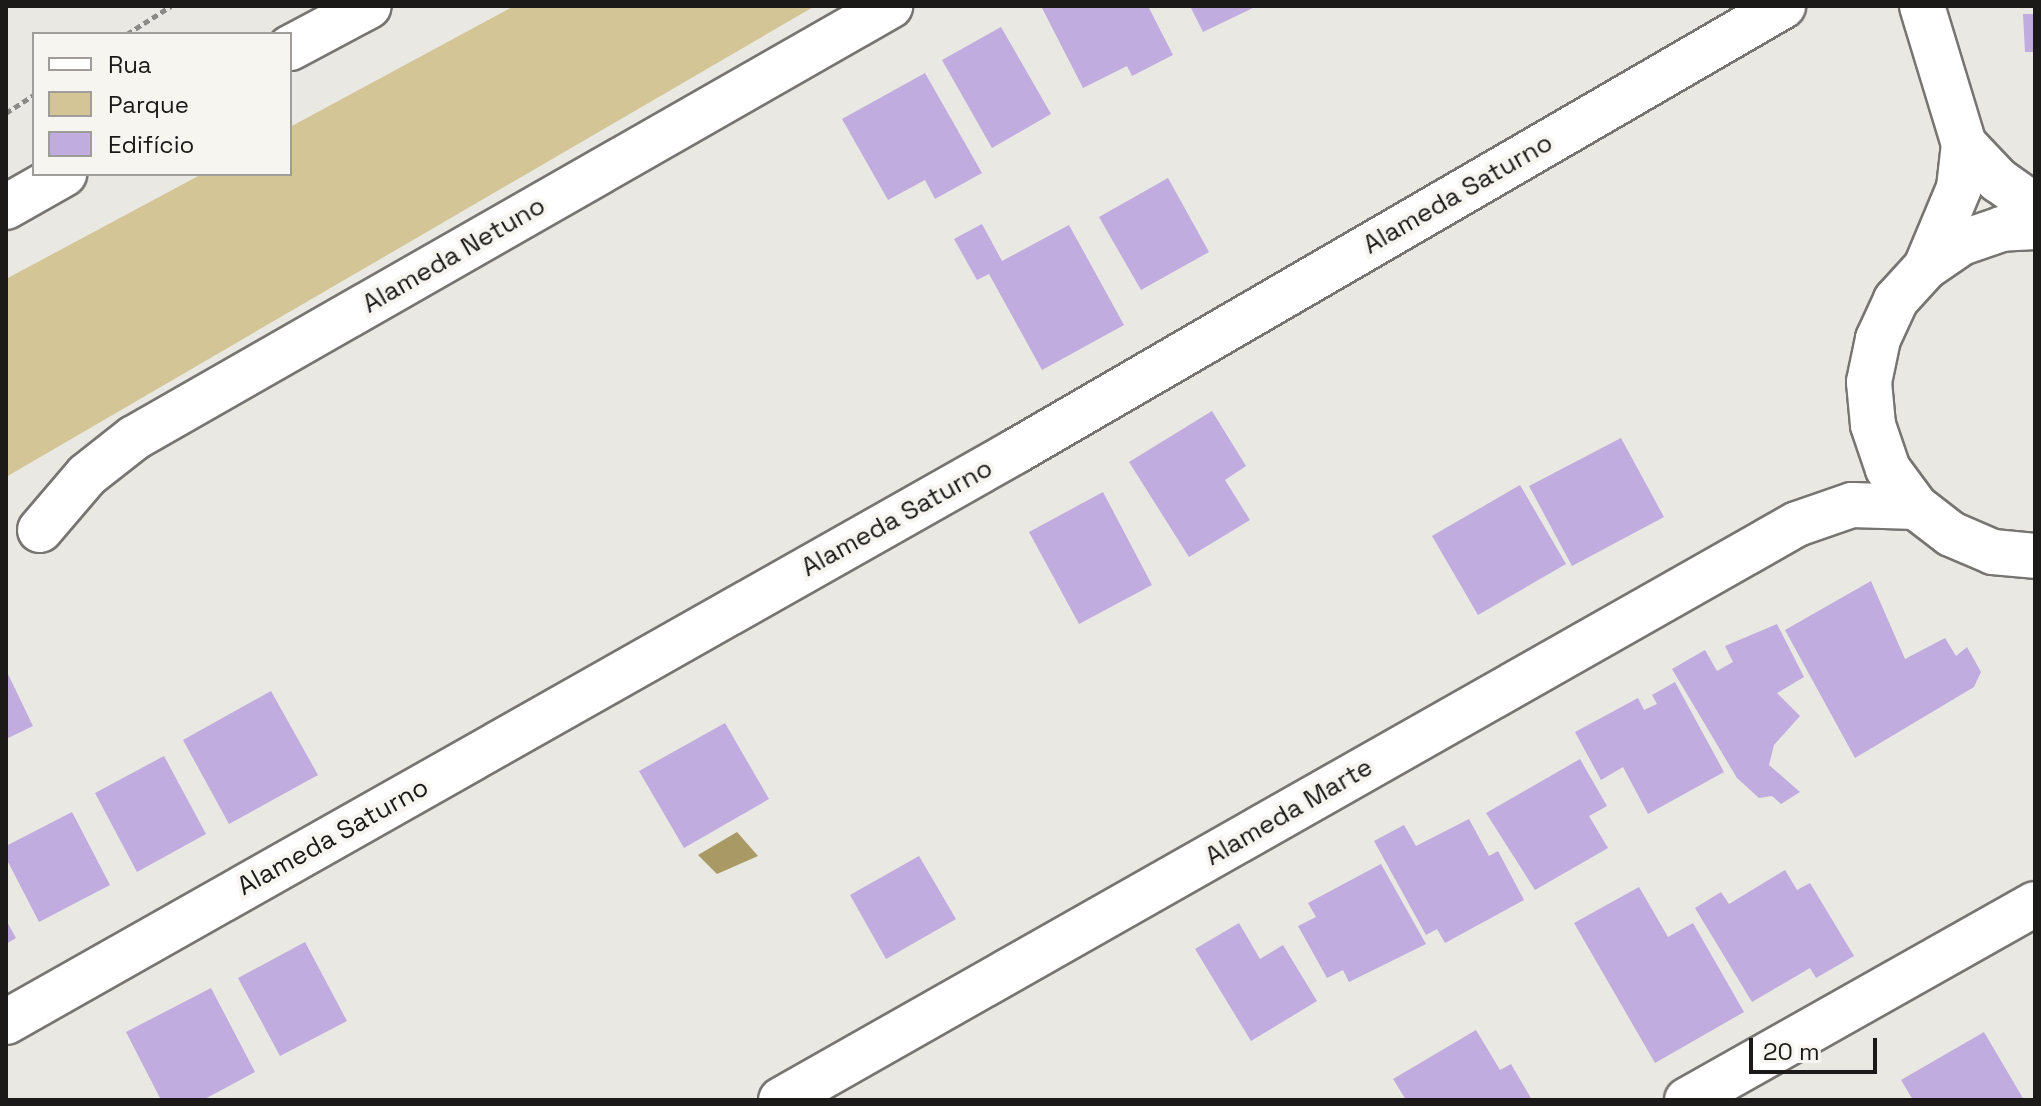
<!DOCTYPE html>
<html>
<head>
<meta charset="utf-8">
<style>
  body { margin:0 }
  #map { position:relative; width:2041px; height:1106px; overflow:hidden; background:#e9e8e2; font-family:"Space Grotesk",sans-serif }
  div>[style] { position:absolute }
  .green>* { inset:0; background:#d3c595 }
  .water>* { inset:0; background:#a99964 }
  .building>* { inset:0; background:#c0acdf }
  .path>* { height:5px; margin-top:-2.5px; transform-origin:0; background:repeating-linear-gradient(90deg,#8a8985 0 6px,transparent 0 10px) }
  .roads { filter:drop-shadow(2px 0 #767571) drop-shadow(-2px 0 #767571) drop-shadow(0 2px #767571) drop-shadow(0 -2px #767571) }
  .minor>* { height:44px; margin:-22px; padding:0 22px; transform-origin:22px; border-radius:22px; background:#fff }
  .secondary>* { height:44px; margin:-22px; padding:0 22px; transform-origin:22px; border-radius:22px; background:#fff }
  span { translate:-50% -50%; white-space:nowrap; text-align:center; line-height:1.15; -webkit-text-stroke:8px #f6f5f0; paint-order:stroke }
  .street-label { font-size:26px; color:#1b1a18 }
  .frame { position:absolute; inset:0; border:8px solid #1b1a18; pointer-events:none }
  .legend { position:absolute; left:32px; top:32px; width:260px; height:144px; box-sizing:border-box; background:#f6f5f0; border:2px solid #9e9d9a; margin:0; padding:10px 14px; list-style:none; font-size:24px; color:#1b1a18 }
  .legend li { display:flex; align-items:center; gap:16px; height:40px }
  .legend b { width:40px; border:2px solid #9e9d9a }
  .scale { position:absolute; left:1749px; top:1038px; width:128px; height:36px; box-sizing:border-box; border:4px solid #1b1a18; border-top:0; padding-left:10px; font-size:24px; line-height:28px; white-space:nowrap; color:#1b1a18; -webkit-text-stroke:6px #f6f5f0; paint-order:stroke }
</style>
</head>
<body>
<div id="map">
  <div class="green">
    <i style="clip-path:polygon(514px 6px,815px 6px,6px 477px,6px 279px,202px 174px,290px 174px,290px 127px)"></i>
  </div>
  <div class="water">
    <i style="clip-path:polygon(737px 832px,758px 856px,717px 874px,698px 855px)"></i>
  </div>
  <div class="building">
    <i style="clip-path:polygon(1041px 6px,1148px 6px,1173px 55px,1132px 76px,1127px 66px,1083px 88px)"></i>
    <i style="clip-path:polygon(1190px 6px,1257px 6px,1203px 32px)"></i>
    <i style="clip-path:polygon(2023px 14px,2035px 14px,2035px 52px,2025px 52px)"></i>
    <i style="clip-path:polygon(1001px 27px,1051px 114px,992px 148px,942px 60px)"></i>
    <i style="clip-path:polygon(925px 73px,982px 173px,935px 199px,925px 180px,888px 200px,842px 119px)"></i>
    <i style="clip-path:polygon(1168px 178px,1209px 252px,1141px 290px,1099px 217px)"></i>
    <i style="clip-path:polygon(982px 224px,1002px 261px,1069px 225px,1124px 325px,1042px 370px,989px 274px,977px 280px,954px 239px)"></i>
    <i style="clip-path:polygon(1212px 411px,1246px 466px,1225px 480px,1250px 520px,1189px 557px,1129px 462px)"></i>
    <i style="clip-path:polygon(1621px 438px,1664px 517px,1572px 566px,1529px 486px)"></i>
    <i style="clip-path:polygon(1520px 485px,1566px 564px,1478px 615px,1432px 536px)"></i>
    <i style="clip-path:polygon(1103px 492px,1152px 585px,1079px 624px,1029px 532px)"></i>
    <i style="clip-path:polygon(1871px 581px,1905px 659px,1945px 638px,1956px 656px,1967px 647px,1981px 672px,1974px 687px,1855px 758px,1785px 630px)"></i>
    <i style="clip-path:polygon(1777px 624px,1804px 677px,1777px 693px,1800px 716px,1774px 745px,1769px 765px,1800px 792px,1781px 804px,1772px 796px,1759px 798px,1737px 778px,1672px 669px,1705px 650px,1717px 671px,1733px 662px,1725px 646px)"></i>
    <i style="clip-path:polygon(6px 670px,33px 726px,6px 739px)"></i>
    <i style="clip-path:polygon(1675px 682px,1724px 772px,1648px 814px,1623px 767px,1601px 780px,1575px 732px,1638px 698px,1644px 710px,1657px 704px,1652px 695px)"></i>
    <i style="clip-path:polygon(271px 691px,318px 775px,229px 824px,183px 740px)"></i>
    <i style="clip-path:polygon(725px 723px,769px 799px,684px 848px,639px 771px)"></i>
    <i style="clip-path:polygon(164px 756px,206px 834px,137px 872px,95px 793px)"></i>
    <i style="clip-path:polygon(1580px 759px,1607px 806px,1589px 816px,1608px 848px,1535px 890px,1486px 813px)"></i>
    <i style="clip-path:polygon(72px 812px,110px 885px,39px 922px,6px 858px,6px 846px)"></i>
    <i style="clip-path:polygon(1469px 819px,1489px 856px,1498px 851px,1524px 900px,1445px 943px,1437px 929px,1426px 935px,1374px 841px,1404px 825px,1416px 846px)"></i>
    <i style="clip-path:polygon(919px 856px,956px 919px,886px 959px,850px 895px)"></i>
    <i style="clip-path:polygon(1381px 864px,1426px 944px,1349px 982px,1343px 970px,1327px 978px,1298px 926px,1316px 917px,1308px 903px)"></i>
    <i style="clip-path:polygon(1785px 870px,1797px 890px,1810px 883px,1854px 956px,1816px 978px,1810px 968px,1752px 1002px,1695px 908px,1721px 892px,1729px 904px)"></i>
    <i style="clip-path:polygon(1639px 887px,1668px 937px,1693px 923px,1744px 1012px,1655px 1063px,1574px 923px)"></i>
    <i style="clip-path:polygon(6px 920px,16px 938px,6px 944px)"></i>
    <i style="clip-path:polygon(1239px 923px,1260px 959px,1283px 945px,1317px 1001px,1251px 1041px,1195px 949px)"></i>
    <i style="clip-path:polygon(305px 942px,347px 1021px,280px 1056px,238px 978px)"></i>
    <i style="clip-path:polygon(211px 988px,255px 1072px,203px 1100px,161px 1100px,126px 1032px)"></i>
    <i style="clip-path:polygon(1476px 1030px,1500px 1070px,1511px 1064px,1532px 1100px,1406px 1100px,1393px 1079px)"></i>
    <i style="clip-path:polygon(1984px 1032px,2024px 1100px,1913px 1100px,1901px 1080px)"></i>
  </div>
  <div class="path">
    <i style="left:127px;top:34px;width:52px;rotate:-32.5deg"></i>
    <i style="left:6px;top:113px;width:33px;rotate:-33deg"></i>
  </div>
  <div class="roads">
    <div class="minor">
      <i style="left:1922px;top:6px;width:144px;rotate:73.1deg"></i>
      <i style="left:1964px;top:144px;width:44px;rotate:96.5deg"></i>
      <i style="left:1959px;top:188px;width:86px;rotate:112.7deg"></i>
      <i style="left:1964px;top:144px;width:50px;rotate:46.6deg"></i>
      <i style="left:1998px;top:180px;width:45px;rotate:35.1deg"></i>
      <i style="left:2035px;top:227px;width:33px;rotate:177deg"></i>
      <i style="left:2002px;top:229px;width:43px;rotate:161.1deg"></i>
      <i style="left:1961px;top:243px;width:42px;rotate:145.6deg"></i>
      <i style="left:1926px;top:267px;width:45px;rotate:132.3deg"></i>
      <i style="left:1896px;top:300px;width:43px;rotate:114.8deg"></i>
      <i style="left:1878px;top:339px;width:44px;rotate:101.8deg"></i>
      <i style="left:1869px;top:382px;width:43px;rotate:84.7deg"></i>
      <i style="left:1873px;top:425px;width:46px;rotate:71.2deg"></i>
      <i style="left:1888px;top:469px;width:47px;rotate:53.6deg"></i>
      <i style="left:1916px;top:507px;width:44px;rotate:37.6deg"></i>
      <i style="left:1951px;top:534px;width:46px;rotate:23.2deg"></i>
      <i style="left:1993px;top:552px;width:42px;rotate:5.4deg"></i>
      <i style="left:40px;top:530px;width:72px;rotate:-49.5deg"></i>
      <i style="left:87px;top:475px;width:60px;rotate:-38.2deg"></i>
      <i style="left:134px;top:438px;width:871px;rotate:-29.74deg"></i>
      <i style="left:6px;top:1022px;width:1160px;rotate:-29.48deg"></i>
      <i style="left:1016px;top:451px;width:887px;rotate:-30.12deg"></i>
      <i style="left:781px;top:1100px;width:1168px;rotate:-29.55deg"></i>
      <i style="left:1797px;top:524px;width:58px;rotate:-19.1deg"></i>
      <i style="left:1852px;top:505px;width:64px;rotate:1.8deg"></i>
      <i style="left:1687px;top:1100px;width:399px;rotate:-29.4deg"></i>
    </div>
    <div class="secondary">
      <i style="left:290px;top:48px;width:89px;rotate:-28deg"></i>
      <i style="left:6px;top:207px;width:67px;rotate:-29.6deg"></i>
    </div>
  </div>
  <div class="street-label">
    <span style="left:1458px;top:194px;rotate:-30deg">Alameda Saturno</span>
    <span style="left:454px;top:255px;rotate:-30deg">Alameda Netuno</span>
    <span style="left:897px;top:518px;rotate:-29deg">Alameda Saturno</span>
    <span style="left:1289px;top:812px;rotate:-30deg">Alameda Marte</span>
    <span style="left:333px;top:837px;rotate:-29deg">Alameda Saturno</span>
  </div>
  <div class="frame"></div>
  <ul class="legend">
  <li><b style="height:10px;background:#fff"></b>Rua</li>
  <li><b style="height:22px;background:#d3c595"></b>Parque</li>
  <li><b style="height:22px;background:#c0acdf"></b>Edifício</li>
  </ul>
  <div class="scale">20 m</div>
</div>
</body>
</html>
